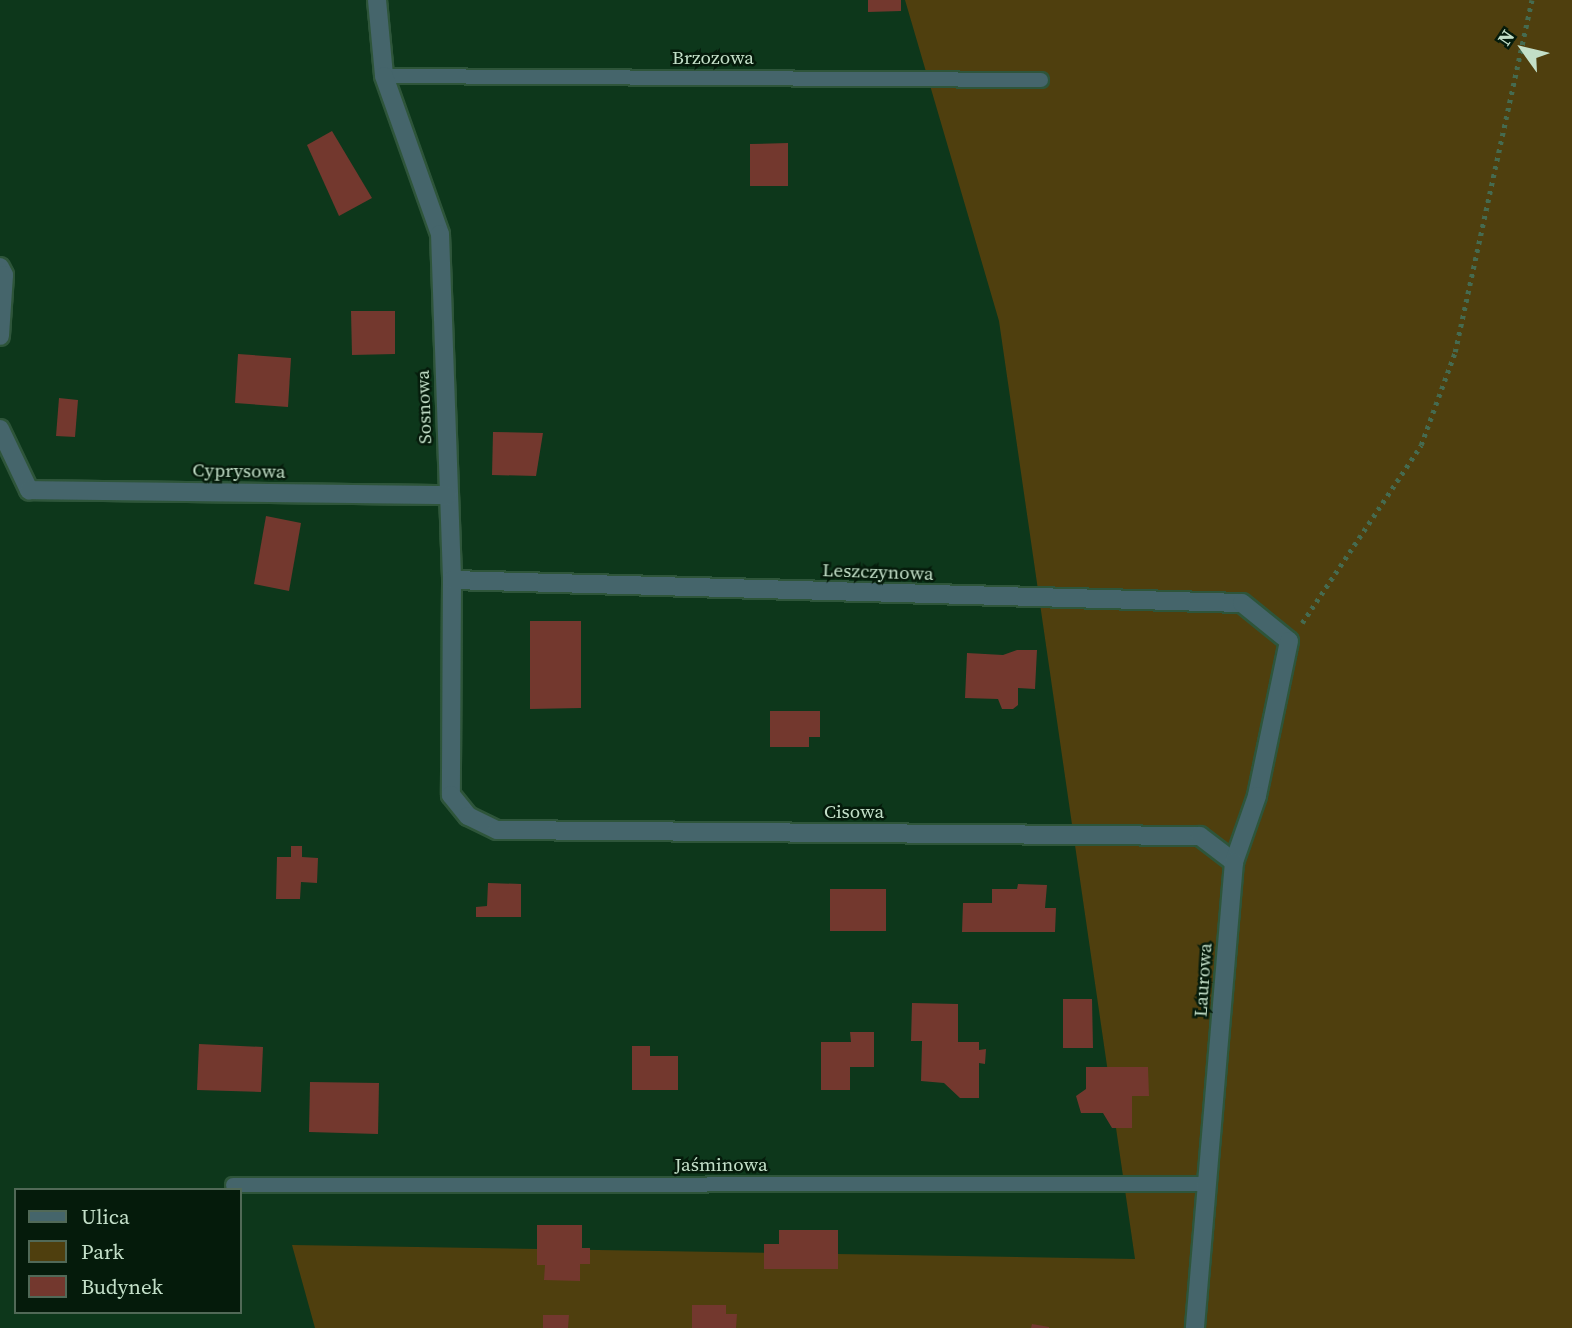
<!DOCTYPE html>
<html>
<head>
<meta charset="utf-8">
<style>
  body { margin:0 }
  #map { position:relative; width:1572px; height:1328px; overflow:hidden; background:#0d371b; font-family:"Source Serif 4",serif }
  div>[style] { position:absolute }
  .green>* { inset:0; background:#4f3f0e }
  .building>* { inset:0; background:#73382e }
  .path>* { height:4.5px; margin-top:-2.25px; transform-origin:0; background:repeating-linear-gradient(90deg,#456b50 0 3.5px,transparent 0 8.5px) }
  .roads { filter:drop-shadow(2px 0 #2e553a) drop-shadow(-2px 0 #2e553a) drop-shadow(0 2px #2e553a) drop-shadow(0 -2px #2e553a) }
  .service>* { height:14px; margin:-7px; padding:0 7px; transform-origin:7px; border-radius:7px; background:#45656b }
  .minor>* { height:18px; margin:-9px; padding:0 9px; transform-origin:9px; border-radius:9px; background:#45656b }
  span { translate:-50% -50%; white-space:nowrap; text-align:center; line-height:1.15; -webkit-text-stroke:5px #051b0b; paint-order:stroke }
  .street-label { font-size:19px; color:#c3dfc8 }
  .legend { position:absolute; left:14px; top:1188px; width:228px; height:126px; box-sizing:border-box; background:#051b0b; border:2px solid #516957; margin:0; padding:9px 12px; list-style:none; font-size:21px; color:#c3dfc8 }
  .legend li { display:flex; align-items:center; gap:14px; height:35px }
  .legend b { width:35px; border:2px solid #516957 }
  .north { position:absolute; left:1488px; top:14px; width:70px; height:70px; -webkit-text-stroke:5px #051b0b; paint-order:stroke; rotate:304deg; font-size:19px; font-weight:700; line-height:28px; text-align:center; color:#c3dfc8 }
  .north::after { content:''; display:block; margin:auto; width:24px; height:32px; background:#c3dfc8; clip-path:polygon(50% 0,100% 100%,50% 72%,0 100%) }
</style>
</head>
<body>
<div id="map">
  <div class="green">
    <i style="clip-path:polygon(905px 0,1572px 0,1572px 1328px,315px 1328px,292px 1245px,1135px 1259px,999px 321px)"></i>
  </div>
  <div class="building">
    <i style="clip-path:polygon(868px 0,901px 0,901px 11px,868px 12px)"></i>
    <i style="clip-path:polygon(332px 131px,372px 198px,339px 216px,307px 145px)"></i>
    <i style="clip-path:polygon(788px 143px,788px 186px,750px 186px,750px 144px)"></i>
    <i style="clip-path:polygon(351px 311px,395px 311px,395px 354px,352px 355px)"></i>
    <i style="clip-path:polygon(238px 354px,291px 358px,288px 407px,235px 403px)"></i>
    <i style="clip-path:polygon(59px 398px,78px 400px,75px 437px,56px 436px)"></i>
    <i style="clip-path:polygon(493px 432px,543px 433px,536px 476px,492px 475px)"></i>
    <i style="clip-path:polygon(266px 516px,301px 523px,289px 591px,254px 584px)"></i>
    <i style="clip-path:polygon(530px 621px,581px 621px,581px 708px,530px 709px)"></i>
    <i style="clip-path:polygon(1017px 650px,1037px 650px,1035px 689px,1018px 688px,1018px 705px,1013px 709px,1002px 709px,998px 699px,965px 698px,967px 653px,1003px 655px)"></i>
    <i style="clip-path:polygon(770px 711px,820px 711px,820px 737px,809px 737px,809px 747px,770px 747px)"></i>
    <i style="clip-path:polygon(291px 846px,302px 846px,302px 857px,318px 858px,317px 883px,301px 882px,300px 899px,276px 899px,277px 857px,291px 857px)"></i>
    <i style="clip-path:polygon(488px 883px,521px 884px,521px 917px,476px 917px,476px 907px,487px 906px)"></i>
    <i style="clip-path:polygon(1018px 884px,1047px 885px,1045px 908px,1056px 908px,1055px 932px,962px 932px,963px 903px,992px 903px,992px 889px,1017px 889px)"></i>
    <i style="clip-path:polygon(830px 889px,886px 889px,886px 931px,830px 931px)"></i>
    <i style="clip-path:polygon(1063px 999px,1092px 999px,1093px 1048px,1063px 1048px)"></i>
    <i style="clip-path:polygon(912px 1003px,958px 1004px,958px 1042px,979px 1042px,979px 1050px,986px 1049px,985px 1064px,979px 1063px,979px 1098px,960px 1098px,944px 1083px,921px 1081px,922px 1041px,911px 1041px)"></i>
    <i style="clip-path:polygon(850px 1032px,874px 1032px,874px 1067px,850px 1067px,850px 1090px,821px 1090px,821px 1042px,851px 1042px)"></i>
    <i style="clip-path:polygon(199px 1044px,263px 1047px,261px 1092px,197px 1090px)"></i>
    <i style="clip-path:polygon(632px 1046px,650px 1046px,650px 1056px,678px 1056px,678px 1090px,632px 1090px)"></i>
    <i style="clip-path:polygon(1086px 1067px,1148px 1067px,1149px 1096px,1132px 1096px,1132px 1128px,1112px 1128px,1103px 1113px,1081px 1113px,1076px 1096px,1086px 1089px)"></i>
    <i style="clip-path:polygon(310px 1082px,379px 1083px,378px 1134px,309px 1132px)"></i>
    <i style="clip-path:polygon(537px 1225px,582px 1225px,582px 1248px,590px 1248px,590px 1264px,580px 1264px,580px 1281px,544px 1280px,545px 1265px,537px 1265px)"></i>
    <i style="clip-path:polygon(779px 1230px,838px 1230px,838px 1269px,764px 1269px,764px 1244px,779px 1244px)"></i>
    <i style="clip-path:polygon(692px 1305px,726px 1305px,726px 1314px,737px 1314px,736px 1328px,692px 1328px)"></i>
    <i style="clip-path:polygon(543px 1315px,569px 1315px,568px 1328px,543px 1328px)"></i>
    <i style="clip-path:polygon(1032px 1324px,1049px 1327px,1049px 1328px,1031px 1328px)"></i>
  </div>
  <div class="path">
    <i style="left:1302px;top:623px;width:214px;rotate:-56.2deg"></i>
    <i style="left:1421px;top:445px;width:99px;rotate:-69.9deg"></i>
    <i style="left:1455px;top:352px;width:360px;rotate:-77.7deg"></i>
  </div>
  <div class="roads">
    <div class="service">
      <i style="left:384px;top:76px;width:657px;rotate:0.35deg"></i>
      <i style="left:233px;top:1185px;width:975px;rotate:-0.06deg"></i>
    </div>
    <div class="minor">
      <i style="left:377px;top:0;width:76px;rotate:84.7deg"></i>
      <i style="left:384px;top:76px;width:168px;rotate:70.5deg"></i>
      <i style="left:440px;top:234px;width:346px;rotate:88deg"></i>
      <i style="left:452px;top:580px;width:215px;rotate:90.3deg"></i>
      <i style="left:451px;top:795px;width:27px;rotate:51deg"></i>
      <i style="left:468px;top:816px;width:32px;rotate:26deg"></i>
      <i style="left:497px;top:830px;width:703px;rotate:0.49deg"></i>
      <i style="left:1200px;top:836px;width:43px;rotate:37.4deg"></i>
      <i style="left:0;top:267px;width:9px;rotate:63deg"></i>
      <i style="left:4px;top:275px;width:61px;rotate:93.8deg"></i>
      <i style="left:0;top:429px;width:68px;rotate:64.6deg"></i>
      <i style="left:29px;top:490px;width:419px;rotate:0.7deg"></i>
      <i style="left:452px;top:580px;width:790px;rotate:1.67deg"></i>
      <i style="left:1242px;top:603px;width:60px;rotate:39deg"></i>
      <i style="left:1289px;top:641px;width:158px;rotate:101.7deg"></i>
      <i style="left:1257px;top:796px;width:70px;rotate:109.2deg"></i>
      <i style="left:1234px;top:862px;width:468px;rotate:94.8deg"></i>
    </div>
  </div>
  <div class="street-label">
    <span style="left:713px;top:58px">Brzozowa</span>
    <span style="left:424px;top:407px;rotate:-92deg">Sosnowa</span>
    <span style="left:239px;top:471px;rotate:1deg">Cyprysowa</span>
    <span style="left:878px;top:572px;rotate:2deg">Leszczynowa</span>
    <span style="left:854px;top:812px">Cisowa</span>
    <span style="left:1203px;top:980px;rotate:-86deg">Laurowa</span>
    <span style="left:721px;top:1165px">Jaśminowa</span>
  </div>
  <ul class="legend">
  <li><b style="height:9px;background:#45656b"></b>Ulica</li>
  <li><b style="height:19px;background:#4f3f0e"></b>Park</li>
  <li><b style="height:19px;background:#73382e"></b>Budynek</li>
  </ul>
  <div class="north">N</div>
</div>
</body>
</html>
